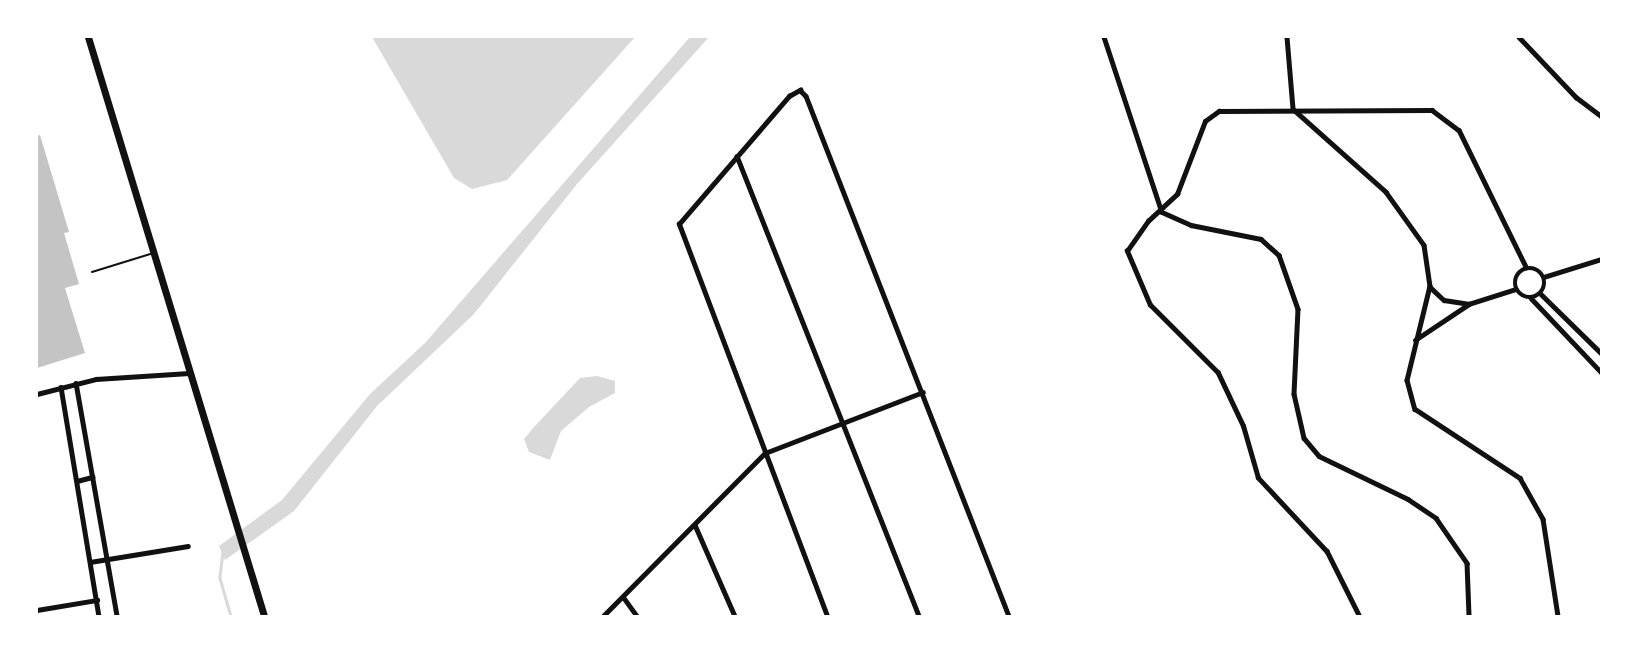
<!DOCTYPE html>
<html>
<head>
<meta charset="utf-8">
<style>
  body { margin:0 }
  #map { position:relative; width:1638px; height:653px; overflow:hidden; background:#fff; font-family:"Space Grotesk",sans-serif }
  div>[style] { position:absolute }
  .water>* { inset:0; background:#d9d9d9 }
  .stream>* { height:2.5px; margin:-1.25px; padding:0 1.25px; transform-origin:1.25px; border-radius:1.25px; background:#d9d9d9 }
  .building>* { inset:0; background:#c4c4c4 }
  .service>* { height:2px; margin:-1px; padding:0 1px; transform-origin:1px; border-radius:1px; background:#111 }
  .minor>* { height:4.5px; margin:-2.25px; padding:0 2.25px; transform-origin:2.25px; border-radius:2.25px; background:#111 }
  .minor>.ring { margin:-2.25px; padding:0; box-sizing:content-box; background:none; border:4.5px solid #111; border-radius:50% }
  .primary>* { height:7px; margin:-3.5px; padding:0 3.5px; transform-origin:3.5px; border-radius:3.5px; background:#111 }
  span { translate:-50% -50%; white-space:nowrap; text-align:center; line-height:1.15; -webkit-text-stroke:7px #fff; paint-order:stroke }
  .frame { position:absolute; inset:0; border:38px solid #fff; pointer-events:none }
</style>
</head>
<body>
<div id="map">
  <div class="water">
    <i style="clip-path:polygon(372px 37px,635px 37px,507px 180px,472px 189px,454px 178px)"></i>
    <i style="clip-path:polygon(690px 37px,709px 37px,577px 184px,474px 314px,377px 406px,294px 511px,225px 560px,219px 546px,282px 500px,370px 394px,425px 343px)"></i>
    <i style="clip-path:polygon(597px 376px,615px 381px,615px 393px,589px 407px,561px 431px,550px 460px,529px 452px,524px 439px,534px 427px,580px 378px)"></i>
  </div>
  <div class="stream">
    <i style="left:223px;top:552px;width:26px;rotate:97deg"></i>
    <i style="left:220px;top:578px;width:40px;rotate:74deg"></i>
  </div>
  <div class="building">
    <i style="clip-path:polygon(40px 135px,69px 232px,64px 233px,79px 284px,65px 288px,85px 353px,37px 368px,37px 136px)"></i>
  </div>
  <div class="service">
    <i style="left:92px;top:272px;width:61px;rotate:-17.2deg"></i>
  </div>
  <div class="minor">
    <i style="left:1104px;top:37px;width:184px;rotate:71.7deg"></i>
    <i style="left:1162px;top:212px;width:32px;rotate:24deg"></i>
    <i style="left:1191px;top:225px;width:71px;rotate:11.3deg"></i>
    <i style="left:1261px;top:239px;width:24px;rotate:42deg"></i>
    <i style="left:1279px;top:255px;width:57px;rotate:70.6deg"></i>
    <i style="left:1298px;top:309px;width:85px;rotate:92.7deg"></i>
    <i style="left:1294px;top:394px;width:45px;rotate:77.2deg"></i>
    <i style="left:1304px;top:438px;width:23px;rotate:50deg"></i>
    <i style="left:1319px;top:456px;width:99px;rotate:25.8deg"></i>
    <i style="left:1408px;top:499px;width:34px;rotate:34deg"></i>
    <i style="left:1436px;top:518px;width:55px;rotate:55.4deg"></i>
    <i style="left:1467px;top:563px;width:53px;rotate:87.8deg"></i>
    <i style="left:1287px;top:37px;width:72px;rotate:85.2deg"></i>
    <i style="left:1293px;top:109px;width:125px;rotate:41.7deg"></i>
    <i style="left:1386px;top:192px;width:65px;rotate:54.4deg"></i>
    <i style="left:1424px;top:245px;width:41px;rotate:81.7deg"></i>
    <i style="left:1430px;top:286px;width:97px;rotate:103.7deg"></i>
    <i style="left:1407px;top:380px;width:30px;rotate:75deg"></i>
    <i style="left:1415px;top:409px;width:126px;rotate:33.3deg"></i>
    <i style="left:1520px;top:478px;width:47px;rotate:60.7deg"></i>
    <i style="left:1543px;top:519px;width:98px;rotate:81.2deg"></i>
    <i style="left:1519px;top:37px;width:83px;rotate:46.5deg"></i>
    <i style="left:1576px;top:97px;width:31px;rotate:37deg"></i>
    <i style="left:737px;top:156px;width:495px;rotate:68.4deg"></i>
    <i class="ring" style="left:1515px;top:268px;width:25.5px;height:25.5px"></i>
    <i style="left:1544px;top:277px;width:60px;rotate:-17.5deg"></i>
    <i style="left:1430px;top:287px;width:19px;rotate:43deg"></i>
    <i style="left:1444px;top:300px;width:24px;rotate:9deg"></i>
    <i style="left:1541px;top:294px;width:84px;rotate:44.5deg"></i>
    <i style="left:1531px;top:298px;width:102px;rotate:46.6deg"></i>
    <i style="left:1415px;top:340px;width:65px;rotate:-33.7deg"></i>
    <i style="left:1469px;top:304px;width:49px;rotate:-17.7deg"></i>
    <i style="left:76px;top:383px;width:237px;rotate:80deg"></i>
    <i style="left:61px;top:387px;width:232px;rotate:80.6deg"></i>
    <i style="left:37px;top:394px;width:61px;rotate:-14.3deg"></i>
    <i style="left:96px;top:379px;width:93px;rotate:-3.7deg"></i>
    <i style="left:77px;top:481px;width:16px;rotate:-15deg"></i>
    <i style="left:695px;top:525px;width:99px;rotate:66.3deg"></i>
    <i style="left:90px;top:562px;width:99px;rotate:-9.3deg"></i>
    <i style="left:624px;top:598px;width:22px;rotate:54deg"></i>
    <i style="left:37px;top:610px;width:61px;rotate:-9.5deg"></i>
    <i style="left:603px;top:616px;width:230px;rotate:-45.2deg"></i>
    <i style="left:765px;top:453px;width:169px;rotate:-21.1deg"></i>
    <i style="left:827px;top:616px;width:419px;rotate:-110.7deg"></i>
    <i style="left:679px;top:224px;width:169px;rotate:-49.3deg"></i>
    <i style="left:789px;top:96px;width:13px;rotate:-29deg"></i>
    <i style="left:800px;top:90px;width:8px;rotate:45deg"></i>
    <i style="left:806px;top:96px;width:558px;rotate:68.68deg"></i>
    <i style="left:1359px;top:616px;width:72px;rotate:-116.6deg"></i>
    <i style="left:1327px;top:552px;width:101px;rotate:-133deg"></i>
    <i style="left:1258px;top:478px;width:54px;rotate:-106.1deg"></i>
    <i style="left:1243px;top:426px;width:59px;rotate:-115.3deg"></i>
    <i style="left:1218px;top:373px;width:96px;rotate:-135deg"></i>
    <i style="left:1150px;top:305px;width:59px;rotate:-113.1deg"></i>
    <i style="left:1127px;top:251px;width:37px;rotate:-55deg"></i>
    <i style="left:1148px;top:221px;width:40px;rotate:-43deg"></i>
    <i style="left:1177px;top:194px;width:78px;rotate:-69deg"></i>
    <i style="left:1205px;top:121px;width:17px;rotate:-36deg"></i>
    <i style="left:1219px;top:111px;width:213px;rotate:-0.3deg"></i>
    <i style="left:1432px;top:110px;width:34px;rotate:37deg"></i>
    <i style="left:1459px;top:130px;width:153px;rotate:63.9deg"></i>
  </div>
  <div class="primary">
    <i style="left:88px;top:37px;width:605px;rotate:73.09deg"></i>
  </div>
  <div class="frame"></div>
</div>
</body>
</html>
